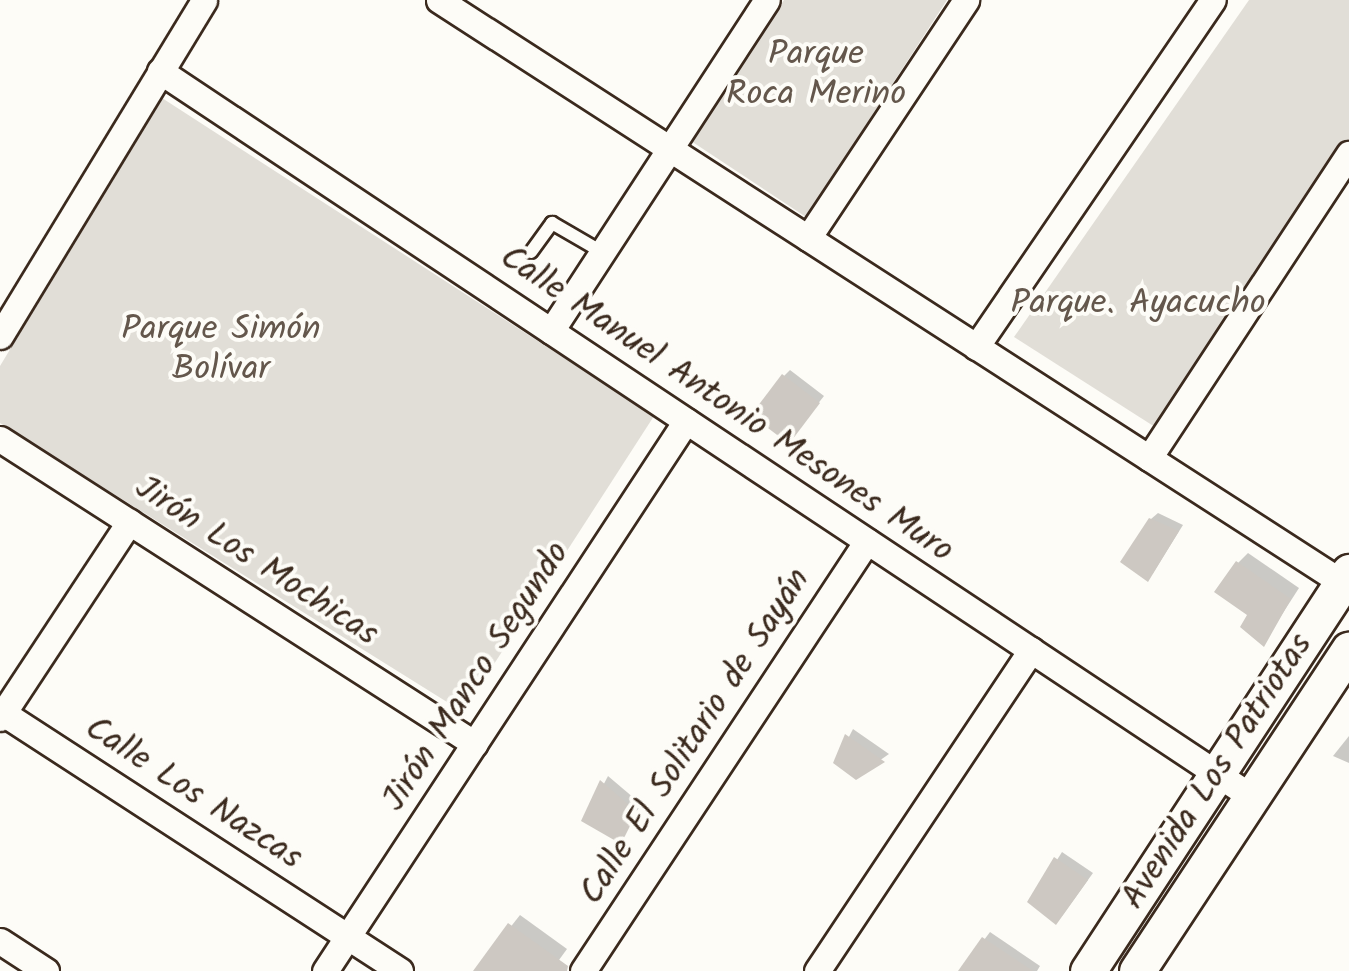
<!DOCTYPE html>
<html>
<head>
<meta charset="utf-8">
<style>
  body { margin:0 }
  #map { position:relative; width:1349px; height:971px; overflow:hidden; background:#fdfcf7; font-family:Kalam,sans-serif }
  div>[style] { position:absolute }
  .green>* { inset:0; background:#e1ded7 }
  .shadow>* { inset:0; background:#0003 }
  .building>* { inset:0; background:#cdc8c2 }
  .roads { filter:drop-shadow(2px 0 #3b2a1e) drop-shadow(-2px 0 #3b2a1e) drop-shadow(0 2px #3b2a1e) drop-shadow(0 -2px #3b2a1e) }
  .lane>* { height:12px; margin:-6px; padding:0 6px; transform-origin:6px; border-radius:6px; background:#fdfcf7 }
  .street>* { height:25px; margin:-12.5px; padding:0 12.5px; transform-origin:12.5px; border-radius:12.5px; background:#fdfcf7 }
  .secondary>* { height:35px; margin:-17.5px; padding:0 17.5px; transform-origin:17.5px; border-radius:17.5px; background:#fdfcf7 }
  span { translate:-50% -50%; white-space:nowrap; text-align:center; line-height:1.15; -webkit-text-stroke:8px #fdfcf7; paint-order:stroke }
  .park-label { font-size:35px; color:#64574c }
  .street-label { font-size:35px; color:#3b2a1e }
</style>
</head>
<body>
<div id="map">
  <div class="green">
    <i style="clip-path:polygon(784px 0,947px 0,806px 217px,691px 141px)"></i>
    <i style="clip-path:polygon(1249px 0,1349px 0,1349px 140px,1155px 427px,1014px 337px)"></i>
    <i style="clip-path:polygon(162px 98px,654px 416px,463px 712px,0 423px,0 366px)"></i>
  </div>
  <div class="shadow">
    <i style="clip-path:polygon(790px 370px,824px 396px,794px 434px,784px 376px)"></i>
    <i style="clip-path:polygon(1158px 513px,1183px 525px,1153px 573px,1151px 519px)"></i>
    <i style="clip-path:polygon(1248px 553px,1299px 588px,1263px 644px,1238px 563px)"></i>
    <i style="clip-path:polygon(853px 729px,889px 754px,856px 777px,836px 762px)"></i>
    <i style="clip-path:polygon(1349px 736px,1349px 763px,1333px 756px)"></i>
    <i style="clip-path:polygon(608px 776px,641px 804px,621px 841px,585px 820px)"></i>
    <i style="clip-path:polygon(1062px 852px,1093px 873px,1062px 916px,1031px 901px)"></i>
    <i style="clip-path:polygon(520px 915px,567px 949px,551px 971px,476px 971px)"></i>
    <i style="clip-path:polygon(990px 932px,1040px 966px,1037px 971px,977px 971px,966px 964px)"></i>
  </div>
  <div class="building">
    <i style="clip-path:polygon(782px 374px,820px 403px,789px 444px,751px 415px)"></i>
    <i style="clip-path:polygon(1149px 518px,1179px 531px,1148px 582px,1120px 562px)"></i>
    <i style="clip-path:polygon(1236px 561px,1291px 599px,1264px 647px,1240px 627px,1247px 615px,1214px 592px)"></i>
    <i style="clip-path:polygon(845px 734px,885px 762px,856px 780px,833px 763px)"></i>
    <i style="clip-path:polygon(600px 780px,637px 812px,621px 844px,581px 821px)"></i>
    <i style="clip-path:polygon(1054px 857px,1088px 880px,1056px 925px,1027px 902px)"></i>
    <i style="clip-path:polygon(508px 923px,568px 966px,567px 971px,473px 971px)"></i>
    <i style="clip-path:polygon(982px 937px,1033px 971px,958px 971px)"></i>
  </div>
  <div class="roads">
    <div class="lane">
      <i style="left:531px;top:252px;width:36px;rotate:-54deg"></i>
      <i style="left:552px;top:223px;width:58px;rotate:30.1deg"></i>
    </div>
    <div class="street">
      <i style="left:439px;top:0;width:1083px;rotate:32.82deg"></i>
      <i style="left:160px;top:71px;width:1311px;rotate:33.62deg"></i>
      <i style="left:808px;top:238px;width:286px;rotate:-56.4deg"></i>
      <i style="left:551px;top:331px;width:395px;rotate:-56.9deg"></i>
      <i style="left:0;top:336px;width:393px;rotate:-58.7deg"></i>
      <i style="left:976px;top:347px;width:420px;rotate:-55.7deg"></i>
      <i style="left:0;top:439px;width:564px;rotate:32.7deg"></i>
      <i style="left:1149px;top:458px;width:364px;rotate:-56.7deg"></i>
      <i style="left:0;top:711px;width:477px;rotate:33deg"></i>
      <i style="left:0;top:718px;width:235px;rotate:-56.6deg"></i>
      <i style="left:0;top:941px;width:55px;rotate:33.1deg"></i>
      <i style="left:325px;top:971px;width:658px;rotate:-56.72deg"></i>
      <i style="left:583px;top:971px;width:515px;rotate:-56.56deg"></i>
      <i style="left:817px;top:971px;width:386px;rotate:-56.3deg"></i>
    </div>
    <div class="secondary">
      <i style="left:1088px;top:971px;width:477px;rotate:-56.8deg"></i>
      <i style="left:1137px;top:971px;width:385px;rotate:-56.6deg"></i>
    </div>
  </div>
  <div class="park-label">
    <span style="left:816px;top:75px">Parque<br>Roca Merino</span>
    <span style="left:1138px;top:304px">Parque. Ayacucho</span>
    <span style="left:221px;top:350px">Parque Simón<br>Bolívar</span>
  </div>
  <div class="street-label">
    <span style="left:726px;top:405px;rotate:34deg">Calle Manuel Antonio Mesones Muro</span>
    <span style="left:256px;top:562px;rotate:33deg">Jirón Los Mochicas</span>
    <span style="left:477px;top:677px;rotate:-57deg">Jirón Manco Segundo</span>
    <span style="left:696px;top:737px;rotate:-57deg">Calle El Solitario de Sayán</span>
    <span style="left:1218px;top:772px;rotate:-57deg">Avenida Los Patriotas</span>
    <span style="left:193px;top:794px;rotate:33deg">Calle Los Nazcas</span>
  </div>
</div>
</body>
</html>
